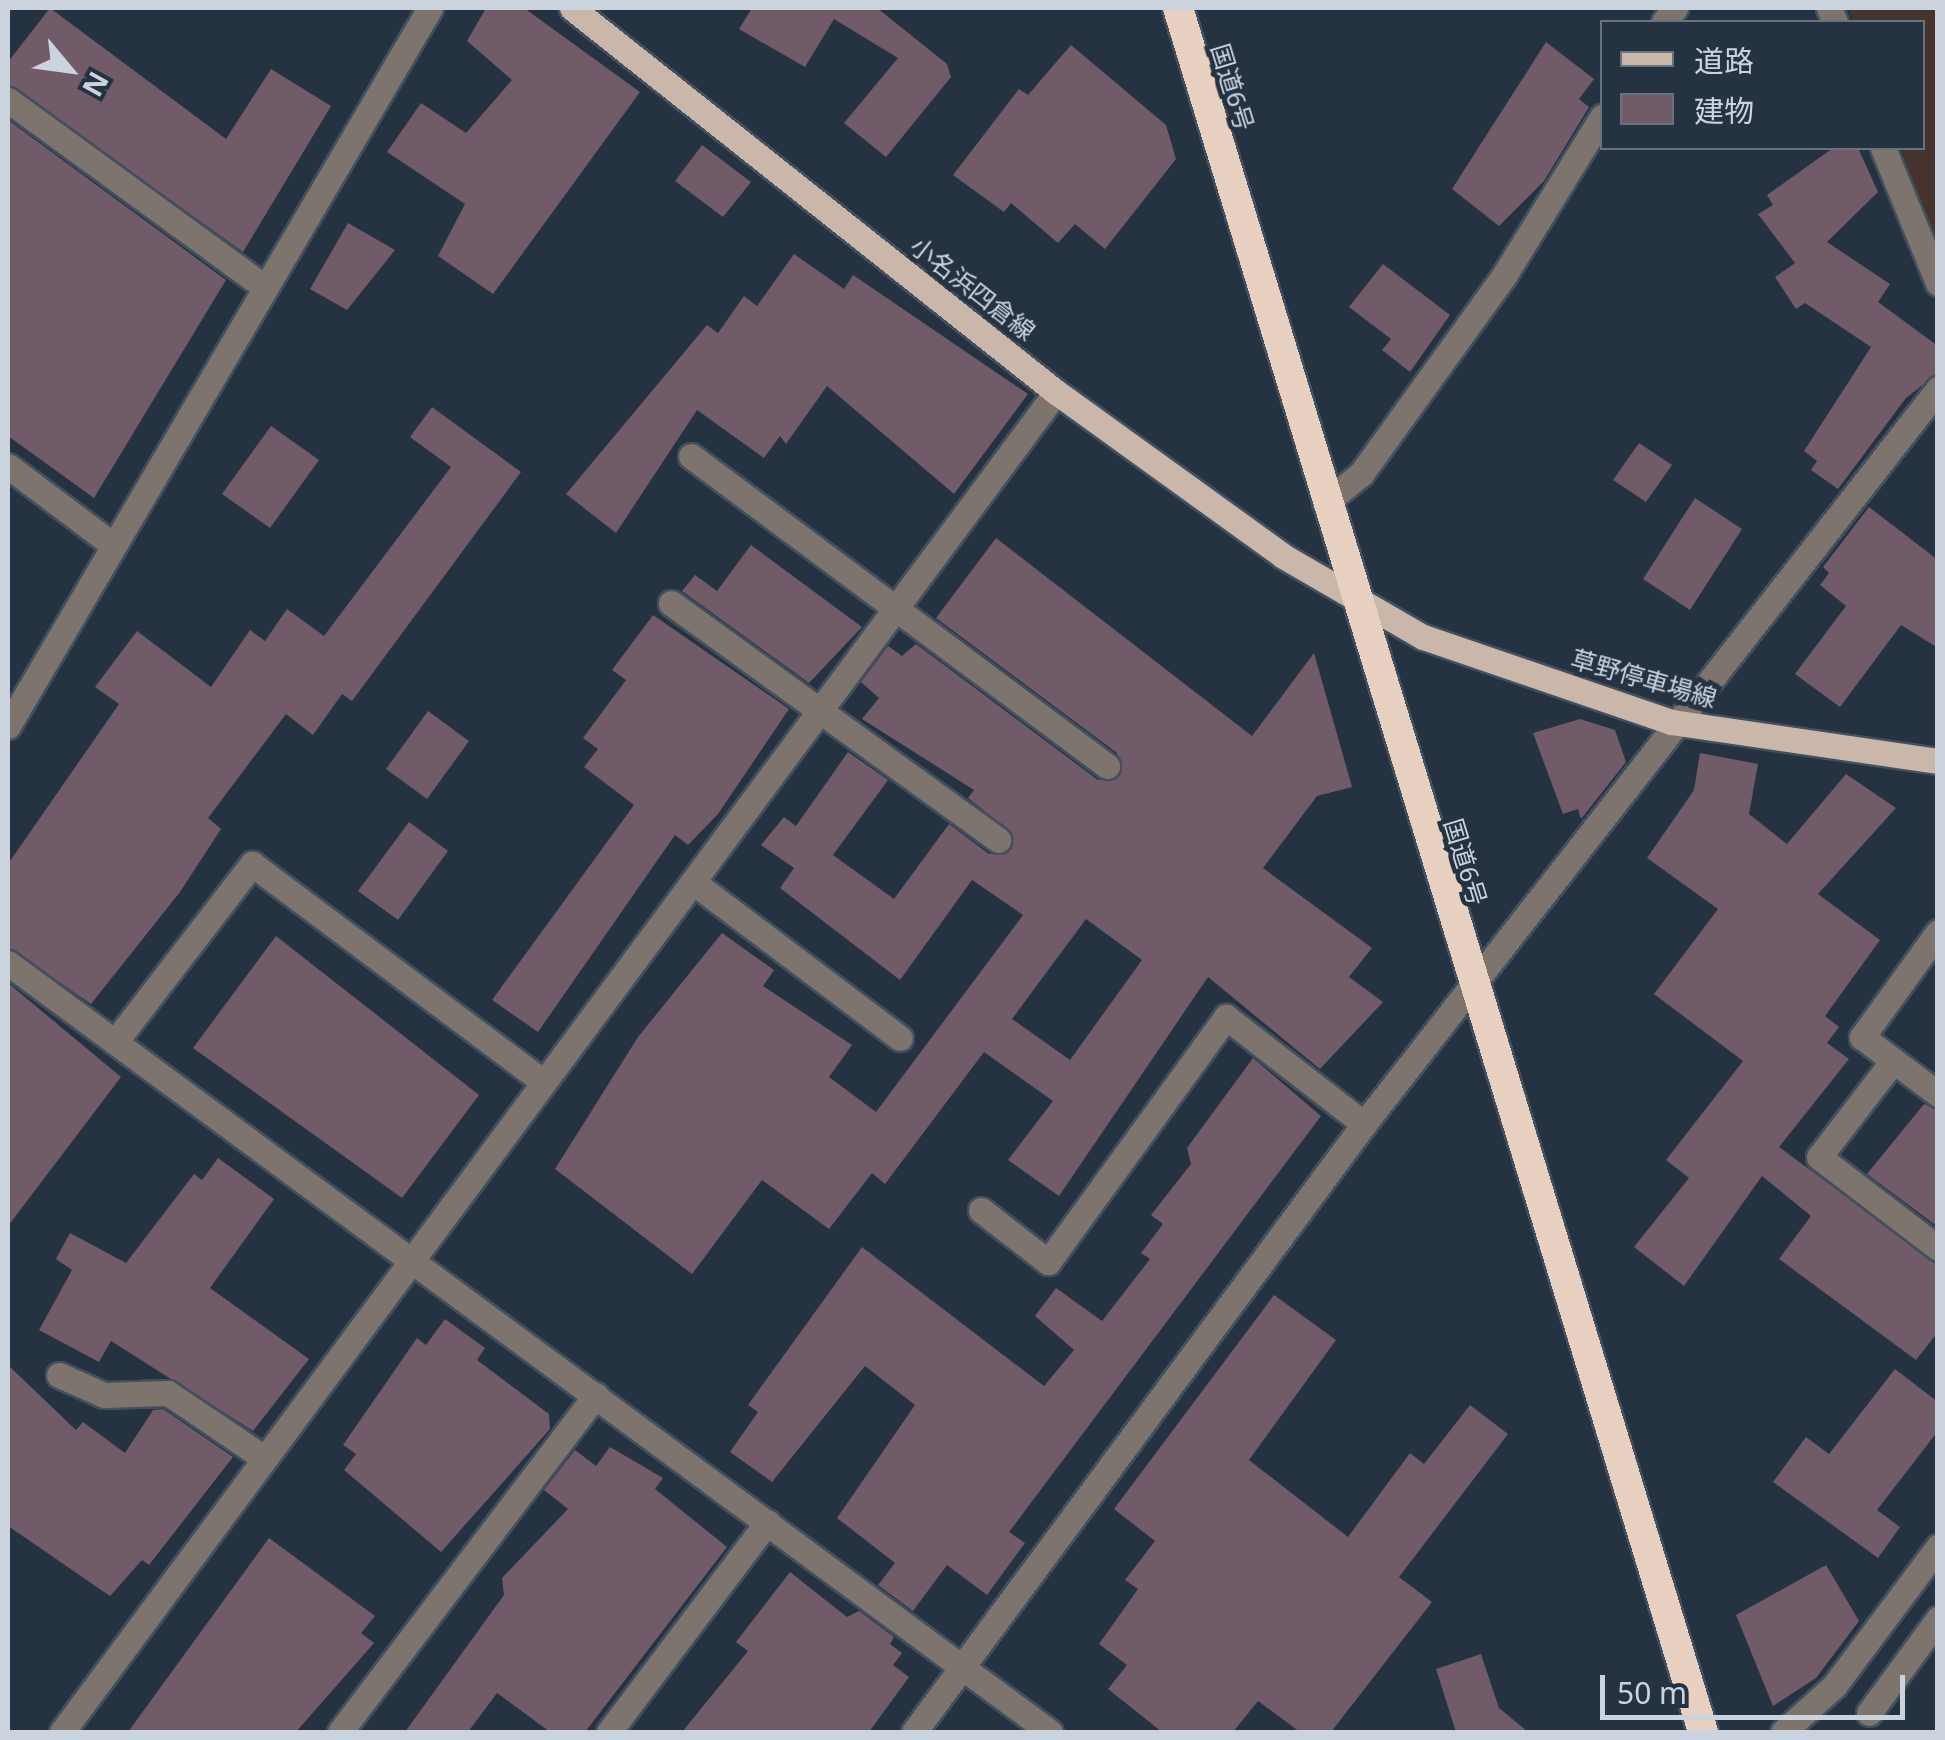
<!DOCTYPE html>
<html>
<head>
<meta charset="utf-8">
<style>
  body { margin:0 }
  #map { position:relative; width:1945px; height:1740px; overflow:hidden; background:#243242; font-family:"Noto Sans","Noto Sans JP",sans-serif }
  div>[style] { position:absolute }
  .education>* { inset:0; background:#46332d }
  .building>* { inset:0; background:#715b69 }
  .roads { filter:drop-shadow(2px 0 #424f5e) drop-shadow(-2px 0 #424f5e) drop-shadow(0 2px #424f5e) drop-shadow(0 -2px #424f5e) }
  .minor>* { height:25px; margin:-12.5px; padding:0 12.5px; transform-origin:12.5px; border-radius:12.5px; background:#7e746e }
  .major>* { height:25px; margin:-12.5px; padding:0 12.5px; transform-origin:12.5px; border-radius:12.5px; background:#cab7aa }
  .highway>* { height:30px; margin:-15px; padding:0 15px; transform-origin:15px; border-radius:15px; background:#e9d1c1 }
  span { translate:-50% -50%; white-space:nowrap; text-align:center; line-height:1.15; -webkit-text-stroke:9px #243242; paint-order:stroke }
  .street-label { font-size:25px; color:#cbd4de }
  .frame { position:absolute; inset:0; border:10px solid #cbd4de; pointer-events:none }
  .legend { position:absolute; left:1600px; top:20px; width:325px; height:130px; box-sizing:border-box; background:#243242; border:2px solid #677380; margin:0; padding:12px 18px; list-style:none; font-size:30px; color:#cbd4de }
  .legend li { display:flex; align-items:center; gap:20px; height:50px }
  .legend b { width:50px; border:2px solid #677380 }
  .north { position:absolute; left:20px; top:20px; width:100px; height:100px; -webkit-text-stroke:8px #243242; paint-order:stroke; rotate:119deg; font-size:28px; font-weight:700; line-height:40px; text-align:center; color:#cbd4de }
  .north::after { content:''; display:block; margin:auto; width:35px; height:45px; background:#cbd4de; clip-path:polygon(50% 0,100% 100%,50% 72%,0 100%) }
  .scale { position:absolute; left:1600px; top:1675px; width:305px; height:45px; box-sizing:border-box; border:5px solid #cbd4de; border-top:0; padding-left:12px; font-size:30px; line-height:35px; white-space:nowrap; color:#cbd4de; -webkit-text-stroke:8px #243242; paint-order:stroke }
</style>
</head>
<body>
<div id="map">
  <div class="education">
    <i style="clip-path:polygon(1848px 8px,1937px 8px,1937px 245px,1901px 148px,1922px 148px,1922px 22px,1853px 22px)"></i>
  </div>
  <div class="building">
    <i style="clip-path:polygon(50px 8px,226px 139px,271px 69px,331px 106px,243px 252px,8px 84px,8px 62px)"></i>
    <i style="clip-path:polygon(486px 8px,524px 8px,640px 92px,493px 294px,438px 256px,465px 204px,387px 152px,421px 103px,466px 133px,512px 80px,467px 41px)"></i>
    <i style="clip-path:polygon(752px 8px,877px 8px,947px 64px,951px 77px,886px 157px,844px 123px,898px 58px,834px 19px,805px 67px,739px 29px)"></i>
    <i style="clip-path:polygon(1546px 42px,1594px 79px,1579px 99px,1589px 107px,1544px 181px,1499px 226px,1452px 189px)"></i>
    <i style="clip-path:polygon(1071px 45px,1166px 125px,1176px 159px,1105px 249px,1075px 224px,1058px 243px,1011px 203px,1004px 212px,953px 175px,1019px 89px,1028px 95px)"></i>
    <i style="clip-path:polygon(8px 120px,226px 280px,94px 498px,8px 436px)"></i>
    <i style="clip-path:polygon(702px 145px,751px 182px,723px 217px,675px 181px)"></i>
    <i style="clip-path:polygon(1833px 148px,1858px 148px,1878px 192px,1827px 242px,1890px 284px,1878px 302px,1938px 346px,1938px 373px,1906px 398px,1838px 489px,1811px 470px,1817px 461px,1804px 451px,1871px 347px,1805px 303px,1796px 309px,1775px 277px,1795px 263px,1758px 214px,1773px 205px,1767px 195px)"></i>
    <i style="clip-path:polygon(348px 223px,395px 250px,347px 310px,310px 289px)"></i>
    <i style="clip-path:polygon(794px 254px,844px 289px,853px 275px,1028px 394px,954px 494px,827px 386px,786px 444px,780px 436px,764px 458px,697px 410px,616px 533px,566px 494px,707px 325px,718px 333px,744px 296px,757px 306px)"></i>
    <i style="clip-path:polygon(1383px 264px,1450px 315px,1410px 372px,1382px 350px,1391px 339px,1349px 307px)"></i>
    <i style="clip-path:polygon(432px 407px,521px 472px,352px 701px,342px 694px,313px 735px,286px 714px,208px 818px,221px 829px,180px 892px,91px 1004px,8px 947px,8px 864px,119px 704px,95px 687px,137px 631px,211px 687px,250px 630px,265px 641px,287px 609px,324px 636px,451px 467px,410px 437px)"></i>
    <i style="clip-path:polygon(271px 426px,319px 460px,270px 528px,222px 494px)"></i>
    <i style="clip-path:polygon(1639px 443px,1672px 465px,1646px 502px,1613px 480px)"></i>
    <i style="clip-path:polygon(1695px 498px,1742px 529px,1690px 610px,1643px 579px)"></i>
    <i style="clip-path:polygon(1869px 507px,1938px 560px,1938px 648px,1901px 625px,1840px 707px,1795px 674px,1846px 606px,1820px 585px,1829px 573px,1823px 567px)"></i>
    <i style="clip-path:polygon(evenodd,996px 538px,1252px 736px,1314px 653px,1352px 787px,1317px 796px,1263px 868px,1372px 948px,1349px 977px,1383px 1002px,1320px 1069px,1208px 977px,1059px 1196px,1008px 1160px,1053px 1101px,984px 1052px,885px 1184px,872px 1173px,829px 1229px,762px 1180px,692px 1274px,555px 1169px,638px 1037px,722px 933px,774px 970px,763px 986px,852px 1045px,829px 1077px,876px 1112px,1023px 915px,972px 880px,900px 980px,780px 888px,794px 868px,761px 845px,784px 817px,796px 826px,848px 752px,888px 780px,833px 855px,894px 899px,949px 824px,989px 854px,1012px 849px,1012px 833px,968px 798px,974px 790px,862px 719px,879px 698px,861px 682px,888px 646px,902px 656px,916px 644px,1098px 780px,1120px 775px,1117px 753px,936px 618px,996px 538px,1086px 919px,1142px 960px,1070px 1060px,1012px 1019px,1086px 919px)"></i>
    <i style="clip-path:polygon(751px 545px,862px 627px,809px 683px,682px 591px,695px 575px,717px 591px)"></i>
    <i style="clip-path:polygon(653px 615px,789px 709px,718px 814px,688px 845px,675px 835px,538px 1032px,492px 1000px,634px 805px,584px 767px,598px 749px,583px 738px,626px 680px,612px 670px)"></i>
    <i style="clip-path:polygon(428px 711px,469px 741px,427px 799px,386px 769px)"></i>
    <i style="clip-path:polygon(1580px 719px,1615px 730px,1626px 762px,1581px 819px,1578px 809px,1563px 814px,1533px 733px)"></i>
    <i style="clip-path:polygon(1700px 753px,1758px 764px,1749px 814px,1787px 844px,1846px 774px,1896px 808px,1818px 894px,1880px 940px,1825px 1016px,1839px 1027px,1827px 1043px,1849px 1059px,1779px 1147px,1938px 1264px,1938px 1332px,1916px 1360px,1779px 1259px,1811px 1216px,1762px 1176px,1684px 1286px,1634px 1247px,1689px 1178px,1666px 1160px,1743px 1061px,1654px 994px,1718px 909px,1647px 858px,1694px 790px)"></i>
    <i style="clip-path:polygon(409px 822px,448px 851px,398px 920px,358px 891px)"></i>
    <i style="clip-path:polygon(276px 936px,479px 1095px,402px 1198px,193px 1048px)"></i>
    <i style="clip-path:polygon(8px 983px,121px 1077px,8px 1226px)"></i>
    <i style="clip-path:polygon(1253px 1058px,1321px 1116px,1009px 1532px,1025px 1543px,987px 1595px,947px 1565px,913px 1611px,878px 1585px,895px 1563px,837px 1518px,915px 1405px,865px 1366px,772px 1482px,730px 1452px,758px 1412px,748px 1405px,862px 1247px,1044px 1386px,1074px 1350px,1035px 1316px,1056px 1288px,1102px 1321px,1150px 1259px,1141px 1253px,1163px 1224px,1151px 1215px,1191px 1164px,1187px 1148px)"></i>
    <i style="clip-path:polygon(1924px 1104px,1938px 1110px,1938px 1227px,1867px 1174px)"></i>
    <i style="clip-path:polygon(218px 1158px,274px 1199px,210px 1288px,309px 1359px,253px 1431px,111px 1341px,99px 1362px,39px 1330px,72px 1270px,56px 1259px,70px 1233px,126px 1263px,194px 1174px,202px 1180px)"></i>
    <i style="clip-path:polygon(1274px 1295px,1336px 1340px,1249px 1460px,1348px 1537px,1410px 1453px,1424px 1464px,1470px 1405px,1508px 1434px,1399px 1577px,1432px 1602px,1331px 1732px,1300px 1732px,1258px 1701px,1233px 1732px,1162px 1732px,1108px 1689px,1127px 1665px,1099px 1644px,1138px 1589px,1125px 1580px,1155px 1541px,1114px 1509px)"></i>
    <i style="clip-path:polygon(445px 1319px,485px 1348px,477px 1360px,549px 1414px,550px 1429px,441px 1552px,344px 1470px,356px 1454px,343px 1445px,417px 1338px,426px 1345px)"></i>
    <i style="clip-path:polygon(8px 1365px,76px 1430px,83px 1422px,125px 1453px,153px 1410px,163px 1409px,233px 1457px,149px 1565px,142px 1560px,110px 1596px,8px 1526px)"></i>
    <i style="clip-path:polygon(1895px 1369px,1938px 1402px,1938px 1431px,1877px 1510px,1900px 1527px,1878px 1558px,1773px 1482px,1806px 1437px,1829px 1454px)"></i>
    <i style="clip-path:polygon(610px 1447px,663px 1478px,655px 1489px,727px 1547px,585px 1732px,550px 1732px,497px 1693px,468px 1732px,405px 1732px,504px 1595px,502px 1578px,568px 1509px,544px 1490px,575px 1450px,596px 1466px)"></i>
    <i style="clip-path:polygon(269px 1538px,375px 1616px,361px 1633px,374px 1643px,296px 1732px,128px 1732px)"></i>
    <i style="clip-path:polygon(1826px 1565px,1859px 1621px,1816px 1678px,1773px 1706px,1736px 1615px)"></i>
    <i style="clip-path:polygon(790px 1572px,847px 1617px,859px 1611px,894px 1637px,890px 1644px,902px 1653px,893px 1665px,909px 1677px,869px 1732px,682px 1732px,748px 1651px,736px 1642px)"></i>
    <i style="clip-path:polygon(1481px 1654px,1499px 1708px,1528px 1732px,1456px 1732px,1436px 1669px)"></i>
  </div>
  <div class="roads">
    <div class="minor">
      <i style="left:1829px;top:8px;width:15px;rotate:67deg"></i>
      <i style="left:1664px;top:22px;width:18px;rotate:-52deg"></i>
      <i style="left:8px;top:100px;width:317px;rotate:36.1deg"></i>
      <i style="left:1883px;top:148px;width:146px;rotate:67.8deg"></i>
      <i style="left:691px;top:456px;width:519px;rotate:36.69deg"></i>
      <i style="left:8px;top:466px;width:131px;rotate:37deg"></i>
      <i style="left:1325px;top:503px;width:46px;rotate:-38.9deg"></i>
      <i style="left:1361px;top:474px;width:246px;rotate:-54.2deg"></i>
      <i style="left:1505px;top:274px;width:185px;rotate:-58.3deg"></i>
      <i style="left:671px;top:603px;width:404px;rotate:35.9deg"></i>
      <i style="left:8px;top:726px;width:833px;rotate:-59.56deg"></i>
      <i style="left:693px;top:882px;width:259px;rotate:37deg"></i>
      <i style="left:1938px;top:932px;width:130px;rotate:125.9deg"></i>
      <i style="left:1862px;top:1037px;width:95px;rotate:36.9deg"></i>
      <i style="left:8px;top:963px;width:1295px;rotate:36.43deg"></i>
      <i style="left:115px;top:1042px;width:225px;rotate:-52.4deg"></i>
      <i style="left:252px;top:864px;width:361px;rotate:36.8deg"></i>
      <i style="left:1893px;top:1061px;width:121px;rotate:127.6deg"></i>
      <i style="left:1819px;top:1157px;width:150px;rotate:37.4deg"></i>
      <i style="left:981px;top:1210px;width:85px;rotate:37.8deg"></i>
      <i style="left:1048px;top:1262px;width:303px;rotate:-54deg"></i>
      <i style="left:1226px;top:1017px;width:175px;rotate:37.8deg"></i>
      <i style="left:59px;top:1375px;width:49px;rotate:24deg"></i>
      <i style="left:104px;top:1395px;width:64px;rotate:-1.8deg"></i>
      <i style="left:168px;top:1393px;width:116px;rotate:34.1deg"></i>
      <i style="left:1869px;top:1713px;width:117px;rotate:-53.7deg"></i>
      <i style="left:62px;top:1732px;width:1668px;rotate:-53.43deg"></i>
      <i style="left:340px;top:1732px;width:423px;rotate:-52.8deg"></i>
      <i style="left:609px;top:1732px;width:263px;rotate:-53deg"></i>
      <i style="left:914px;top:1732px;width:756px;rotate:-53.49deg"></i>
      <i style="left:1364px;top:1124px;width:933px;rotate:-52.01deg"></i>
      <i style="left:1783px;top:1732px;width:69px;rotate:-42deg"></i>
      <i style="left:1834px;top:1686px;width:174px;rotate:-53.2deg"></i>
    </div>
    <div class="major">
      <i style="left:572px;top:8px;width:618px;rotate:38.43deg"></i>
      <i style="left:1056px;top:392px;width:280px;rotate:35.8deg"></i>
      <i style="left:1283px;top:556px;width:162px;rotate:30.1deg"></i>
      <i style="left:1423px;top:637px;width:262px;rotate:18.9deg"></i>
      <i style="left:1671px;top:722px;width:270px;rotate:8.3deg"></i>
    </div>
    <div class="highway">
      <i style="left:1178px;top:8px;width:1802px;rotate:73.06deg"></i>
    </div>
  </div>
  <div class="street-label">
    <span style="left:1233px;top:87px;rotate:73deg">国道6号</span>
    <span style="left:973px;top:288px;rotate:38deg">小名浜四倉線</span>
    <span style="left:1644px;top:678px;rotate:16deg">草野停車場線</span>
    <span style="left:1466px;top:862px;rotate:73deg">国道6号</span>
  </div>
  <div class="frame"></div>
  <ul class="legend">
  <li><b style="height:12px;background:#cab7aa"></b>道路</li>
  <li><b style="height:28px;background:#715b69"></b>建物</li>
  </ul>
  <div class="north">N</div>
  <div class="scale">50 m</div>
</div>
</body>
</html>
